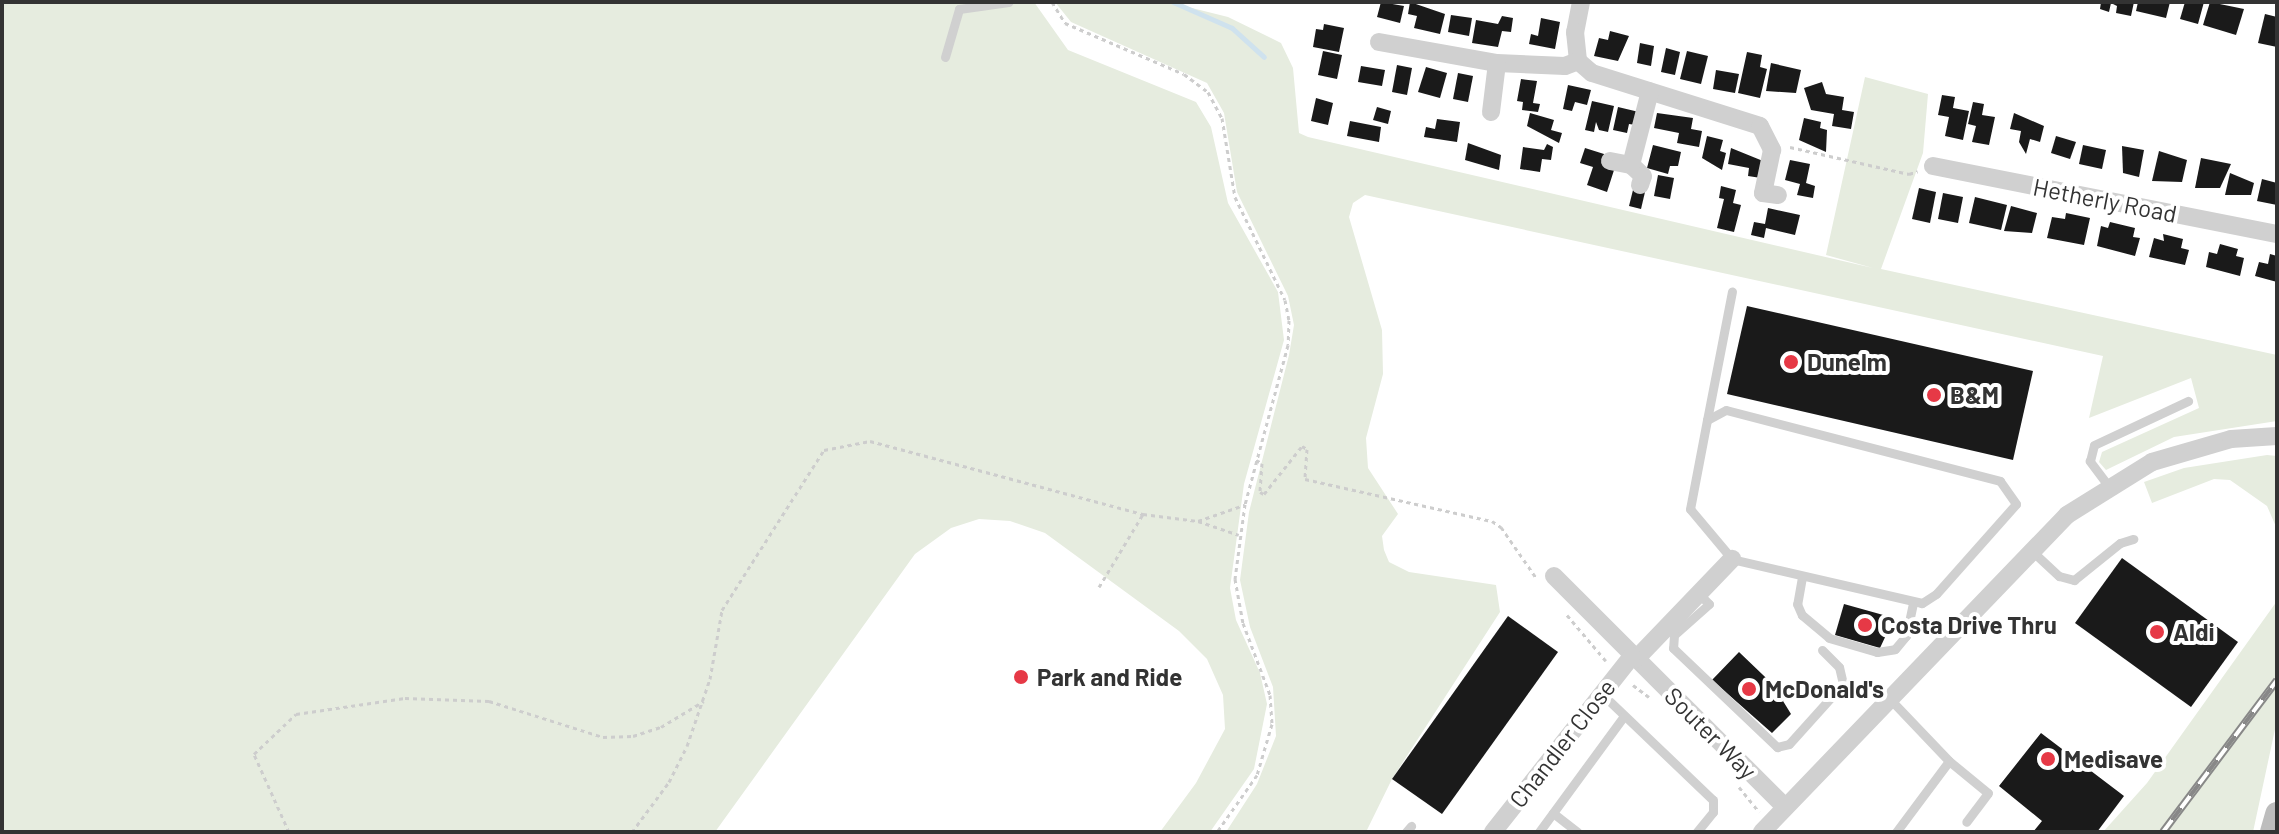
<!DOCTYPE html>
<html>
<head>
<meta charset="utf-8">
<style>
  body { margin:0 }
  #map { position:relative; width:2279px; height:834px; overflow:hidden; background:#fff; font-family:Barlow,sans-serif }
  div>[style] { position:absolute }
  .green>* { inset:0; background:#e6ecdf }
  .stream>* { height:5px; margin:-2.5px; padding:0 2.5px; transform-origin:2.5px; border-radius:2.5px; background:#cfe2ee }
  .building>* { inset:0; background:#1a1a1a }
  .path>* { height:3px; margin-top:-1.5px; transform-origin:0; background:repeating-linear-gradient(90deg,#cdcdcd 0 4px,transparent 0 8px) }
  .lane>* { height:9px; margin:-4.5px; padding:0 4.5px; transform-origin:4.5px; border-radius:4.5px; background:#d0d0d0 }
  .street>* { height:18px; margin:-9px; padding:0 9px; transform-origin:9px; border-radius:9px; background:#d0d0d0 }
  .secondary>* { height:24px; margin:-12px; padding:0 12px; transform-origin:12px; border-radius:12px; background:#bdbdbd }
  .rail>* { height:8px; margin-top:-4px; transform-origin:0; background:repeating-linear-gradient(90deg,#fff 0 15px,#888 0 30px); box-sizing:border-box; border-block:2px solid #888 }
  .dots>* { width:22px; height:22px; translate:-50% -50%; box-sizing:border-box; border:4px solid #fff; border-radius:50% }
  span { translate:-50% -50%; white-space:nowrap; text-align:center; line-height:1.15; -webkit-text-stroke:8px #fff; paint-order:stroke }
  .street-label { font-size:24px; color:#333 }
  .poi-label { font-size:24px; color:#333; font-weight:700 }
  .left { translate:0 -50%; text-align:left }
  .frame { position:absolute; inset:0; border:4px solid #333; pointer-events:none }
</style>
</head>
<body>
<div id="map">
  <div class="green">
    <i style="clip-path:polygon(2px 2px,1034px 2px,1068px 50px,1196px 102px,1211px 127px,1228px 203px,1278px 292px,1284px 340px,1244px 484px,1230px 588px,1236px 620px,1260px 673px,1267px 704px,1254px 769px,1210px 832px,1160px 832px,1196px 783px,1225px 729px,1223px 695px,1207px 659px,1179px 631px,1045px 533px,1010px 521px,979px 519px,951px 528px,915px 554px,715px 832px,2px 832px)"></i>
    <i style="clip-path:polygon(1055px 2px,1168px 2px,1228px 17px,1281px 43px,1293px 68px,1299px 133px,1308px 137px,1873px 268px,1826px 255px,1865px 77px,1928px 94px,1923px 153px,1881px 269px,2277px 355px,2277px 421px,2174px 437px,2106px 470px,2099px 462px,2102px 452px,2199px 408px,2191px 378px,2089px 418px,2103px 356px,1365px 195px,1353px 203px,1349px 217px,1382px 330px,1383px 374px,1366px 438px,1368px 468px,1398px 514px,1382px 536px,1384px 550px,1389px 562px,1409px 572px,1496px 585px,1500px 612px,1392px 779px,1366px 832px,1226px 832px,1257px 784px,1276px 736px,1273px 687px,1250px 627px,1240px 580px,1249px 512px,1289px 355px,1294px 325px,1288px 296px,1237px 192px,1224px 113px,1207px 83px,1071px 22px)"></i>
    <i style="clip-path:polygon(2267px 455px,2277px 456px,2277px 529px,2267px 506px,2230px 480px,2214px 479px,2152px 503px,2144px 482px,2184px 468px)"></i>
    <i style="clip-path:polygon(2277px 601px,2277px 720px,2253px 832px,2103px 832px,2147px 783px)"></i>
  </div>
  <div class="stream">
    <i style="left:1173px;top:2px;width:64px;rotate:23.8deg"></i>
    <i style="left:1232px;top:28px;width:43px;rotate:42.2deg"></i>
  </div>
  <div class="building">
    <i style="clip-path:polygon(1381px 2px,1404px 6px,1400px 23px,1377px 17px)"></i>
    <i style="clip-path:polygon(1410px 2px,1445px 14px,1440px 34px,1414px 28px,1417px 16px,1408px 14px)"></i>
    <i style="clip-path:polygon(2101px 2px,2134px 2px,2131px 16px,2116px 13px,2117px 6px,2111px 3px,2109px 12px,2100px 9px)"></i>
    <i style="clip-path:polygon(2138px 2px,2170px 2px,2166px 18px,2136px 11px)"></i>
    <i style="clip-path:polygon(2185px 2px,2204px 2px,2198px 24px,2180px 19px)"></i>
    <i style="clip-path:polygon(2210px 2px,2244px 9px,2236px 35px,2203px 25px)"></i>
    <i style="clip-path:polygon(2265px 14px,2277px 17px,2277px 47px,2258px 43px)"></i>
    <i style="clip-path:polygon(1451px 15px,1472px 18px,1469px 36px,1448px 32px)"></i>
    <i style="clip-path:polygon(1502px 16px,1513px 18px,1511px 32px,1502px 31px,1498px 47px,1472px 43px,1476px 20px,1498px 24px)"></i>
    <i style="clip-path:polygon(1541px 18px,1560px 22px,1555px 49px,1529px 44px,1531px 34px,1538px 36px)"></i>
    <i style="clip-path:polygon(1324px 24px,1344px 28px,1339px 52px,1313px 47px,1316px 29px,1323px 30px)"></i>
    <i style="clip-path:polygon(1610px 31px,1629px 36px,1618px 61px,1594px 56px,1599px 38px,1608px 40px)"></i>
    <i style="clip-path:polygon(1640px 43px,1654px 46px,1651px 66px,1637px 63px)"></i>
    <i style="clip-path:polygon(1666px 48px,1680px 52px,1675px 75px,1661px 72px)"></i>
    <i style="clip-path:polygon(1323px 51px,1342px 55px,1337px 79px,1318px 75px)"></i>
    <i style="clip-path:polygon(1687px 51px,1708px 56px,1701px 84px,1680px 79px)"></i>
    <i style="clip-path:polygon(1747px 52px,1762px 55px,1760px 67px,1767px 69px,1760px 98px,1738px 93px)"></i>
    <i style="clip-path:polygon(1771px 63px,1801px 70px,1796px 93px,1766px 91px)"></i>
    <i style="clip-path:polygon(1397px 65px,1412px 68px,1407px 95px,1392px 92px)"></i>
    <i style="clip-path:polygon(1361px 66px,1385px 70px,1382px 86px,1358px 82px)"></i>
    <i style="clip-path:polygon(1426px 67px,1447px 73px,1440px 98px,1418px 92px)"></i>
    <i style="clip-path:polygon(1716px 70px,1739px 74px,1735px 93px,1713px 89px)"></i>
    <i style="clip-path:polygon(1458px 73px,1473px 76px,1468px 102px,1453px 99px)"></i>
    <i style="clip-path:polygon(1521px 79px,1537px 81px,1533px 103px,1540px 104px,1538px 112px,1522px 110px,1523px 102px,1517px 101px)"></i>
    <i style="clip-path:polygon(1822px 82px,1826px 94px,1844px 97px,1842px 110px,1854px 112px,1851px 129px,1832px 126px,1834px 114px,1811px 110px,1804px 88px)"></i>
    <i style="clip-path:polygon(1568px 85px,1591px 90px,1587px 105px,1575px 102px,1572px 111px,1563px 109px)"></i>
    <i style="clip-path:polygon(1942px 95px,1955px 97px,1953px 108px,1969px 111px,1963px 140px,1945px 136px,1949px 117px,1938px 115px)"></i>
    <i style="clip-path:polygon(1316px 98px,1333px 103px,1328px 125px,1311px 121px)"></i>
    <i style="clip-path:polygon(1592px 101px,1614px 106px,1608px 132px,1599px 130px,1596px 122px,1594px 132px,1585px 130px)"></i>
    <i style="clip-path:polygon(1973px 102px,1984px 104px,1982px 115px,1995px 117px,1989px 145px,1972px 142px,1976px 126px,1968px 124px)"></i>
    <i style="clip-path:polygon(1377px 107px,1391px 111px,1388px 124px,1373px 120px)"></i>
    <i style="clip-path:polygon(1618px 107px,1639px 112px,1636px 125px,1629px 124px,1627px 133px,1613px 130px)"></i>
    <i style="clip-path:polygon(1530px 113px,1554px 120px,1551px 130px,1562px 133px,1559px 143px,1527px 126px)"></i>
    <i style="clip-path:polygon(1657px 113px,1693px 118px,1691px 129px,1702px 131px,1699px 147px,1677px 143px,1679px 133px,1654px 128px)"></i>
    <i style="clip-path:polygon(2014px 113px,2044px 126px,2040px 142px,2030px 139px,2026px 154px,2019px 142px,2021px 131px,2010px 129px)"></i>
    <i style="clip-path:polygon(1804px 118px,1821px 122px,1820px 128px,1827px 130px,1826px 152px,1799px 140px)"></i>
    <i style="clip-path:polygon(1437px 119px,1460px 122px,1457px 142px,1424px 137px,1426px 127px,1435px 129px)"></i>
    <i style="clip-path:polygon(1350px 121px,1381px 127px,1379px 142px,1347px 136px)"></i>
    <i style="clip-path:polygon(1707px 136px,1723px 140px,1720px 151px,1726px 153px,1722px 170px,1702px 158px)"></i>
    <i style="clip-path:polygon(2056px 136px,2076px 142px,2070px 159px,2051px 153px)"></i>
    <i style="clip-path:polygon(1468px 143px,1501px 155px,1499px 170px,1465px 160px)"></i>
    <i style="clip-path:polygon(1547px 144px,1553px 147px,1551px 160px,1542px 159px,1540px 172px,1520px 169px,1523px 147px,1544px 150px)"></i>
    <i style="clip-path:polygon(1653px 145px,1681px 152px,1678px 166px,1670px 166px,1668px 174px,1647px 168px)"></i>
    <i style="clip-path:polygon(2083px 145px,2106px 150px,2102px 169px,2079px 164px)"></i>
    <i style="clip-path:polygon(2122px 146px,2144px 150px,2139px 177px,2123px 173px)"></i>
    <i style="clip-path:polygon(1585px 148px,1604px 154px,1602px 163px,1615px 167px,1607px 192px,1587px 185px,1593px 167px,1580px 163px)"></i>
    <i style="clip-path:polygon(1731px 148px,1763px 161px,1761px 178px,1748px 176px,1749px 168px,1728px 164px)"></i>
    <i style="clip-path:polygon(2159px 151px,2187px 160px,2182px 182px,2152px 181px)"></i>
    <i style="clip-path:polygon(2201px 158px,2231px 164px,2220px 188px,2195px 188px)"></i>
    <i style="clip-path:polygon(1790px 160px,1810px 164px,1806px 183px,1815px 186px,1813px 198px,1797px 195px,1800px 184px,1785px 180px)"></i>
    <i style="clip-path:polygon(2230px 173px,2254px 183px,2251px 195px,2225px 195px)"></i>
    <i style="clip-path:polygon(1658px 175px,1674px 178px,1670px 199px,1654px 196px)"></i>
    <i style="clip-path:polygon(2262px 179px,2277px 183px,2277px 205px,2257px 201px)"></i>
    <i style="clip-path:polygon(1721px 186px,1736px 190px,1733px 203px,1741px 205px,1734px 232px,1717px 228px,1724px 199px,1719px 198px)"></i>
    <i style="clip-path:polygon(1919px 188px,1936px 192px,1930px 223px,1912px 219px)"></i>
    <i style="clip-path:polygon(1633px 190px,1645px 192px,1641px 209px,1629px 206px)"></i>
    <i style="clip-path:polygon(1943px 193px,1963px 197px,1958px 223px,1938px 219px)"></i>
    <i style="clip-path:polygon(1975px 197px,2007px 205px,2001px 230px,1969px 223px)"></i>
    <i style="clip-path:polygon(2011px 206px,2037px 213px,2032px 233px,2004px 231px)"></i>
    <i style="clip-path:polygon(1768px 208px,1800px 215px,1795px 235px,1766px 228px,1764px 238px,1751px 235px,1754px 222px,1765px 224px)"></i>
    <i style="clip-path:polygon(2066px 213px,2090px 218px,2084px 245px,2047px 238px,2052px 217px,2065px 219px)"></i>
    <i style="clip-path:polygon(2110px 222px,2135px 228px,2133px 237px,2140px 238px,2135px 256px,2097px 246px,2101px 226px,2108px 228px)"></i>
    <i style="clip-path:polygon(2163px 234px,2183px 239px,2181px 248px,2189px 250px,2185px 265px,2149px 257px,2154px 238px,2164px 241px)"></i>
    <i style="clip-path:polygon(2220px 244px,2238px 249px,2236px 256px,2244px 258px,2240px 276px,2206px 267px,2209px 252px,2217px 254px)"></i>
    <i style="clip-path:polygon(2270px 254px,2277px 256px,2277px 282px,2255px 276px,2259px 262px,2268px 264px)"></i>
    <i style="clip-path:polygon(1747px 306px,2033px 371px,2013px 460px,1727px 394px)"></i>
    <i style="clip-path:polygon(2122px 558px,2238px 642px,2191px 707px,2075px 623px)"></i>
    <i style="clip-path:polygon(1844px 604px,1894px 618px,1880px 648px,1835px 635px)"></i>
    <i style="clip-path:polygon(1508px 616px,1558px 652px,1442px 814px,1392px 779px)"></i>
    <i style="clip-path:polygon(1739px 652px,1786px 697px,1783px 701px,1791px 714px,1772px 733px,1712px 680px)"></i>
    <i style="clip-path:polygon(2041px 733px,2124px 796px,2097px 832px,2033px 832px,2042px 821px,1999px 786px)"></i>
  </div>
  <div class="path">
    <i style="left:1052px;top:2px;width:25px;rotate:58deg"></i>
    <i style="left:1065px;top:23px;width:129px;rotate:23.2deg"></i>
    <i style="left:1184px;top:74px;width:30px;rotate:37deg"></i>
    <i style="left:1208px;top:92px;width:30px;rotate:62deg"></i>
    <i style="left:1222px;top:118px;width:80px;rotate:80.7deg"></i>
    <i style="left:1235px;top:197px;width:114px;rotate:64.1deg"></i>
    <i style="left:1285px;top:300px;width:20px;rotate:79deg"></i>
    <i style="left:1289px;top:320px;width:25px;rotate:92deg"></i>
    <i style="left:1288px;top:345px;width:165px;rotate:105.1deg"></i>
    <i style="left:1245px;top:504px;width:76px;rotate:97.6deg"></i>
    <i style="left:1235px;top:579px;width:45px;rotate:79.7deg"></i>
    <i style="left:1243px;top:623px;width:77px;rotate:69.4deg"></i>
    <i style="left:1270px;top:695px;width:29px;rotate:86deg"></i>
    <i style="left:1272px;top:724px;width:53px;rotate:106.4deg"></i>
    <i style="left:1257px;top:775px;width:70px;rotate:125.1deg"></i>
    <i style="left:1790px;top:147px;width:122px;rotate:12.8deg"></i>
    <i style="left:1909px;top:174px;width:9px;rotate:-18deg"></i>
    <i style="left:1256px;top:460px;width:7px;rotate:27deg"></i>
    <i style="left:1262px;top:463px;width:29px;rotate:94deg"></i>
    <i style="left:1260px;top:492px;width:4px;rotate:27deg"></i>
    <i style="left:1264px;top:494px;width:61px;rotate:-51.6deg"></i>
    <i style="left:1302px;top:446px;width:6px;rotate:31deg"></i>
    <i style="left:1307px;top:449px;width:30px;rotate:94deg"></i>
    <i style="left:1305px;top:479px;width:192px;rotate:12.7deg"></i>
    <i style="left:1492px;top:521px;width:11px;rotate:34deg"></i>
    <i style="left:1501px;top:527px;width:63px;rotate:55.3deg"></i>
    <i style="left:1198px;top:521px;width:49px;rotate:-19.2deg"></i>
    <i style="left:1099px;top:587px;width:85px;rotate:-58.9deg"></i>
    <i style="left:1143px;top:514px;width:55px;rotate:7.3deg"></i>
    <i style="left:1198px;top:521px;width:43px;rotate:18.9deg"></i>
    <i style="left:1567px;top:615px;width:60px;rotate:49.7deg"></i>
    <i style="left:1633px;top:685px;width:20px;rotate:37deg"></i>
    <i style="left:1739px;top:787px;width:32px;rotate:51deg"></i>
    <i style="left:289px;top:832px;width:85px;rotate:-114.2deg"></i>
    <i style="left:254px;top:754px;width:58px;rotate:-43.6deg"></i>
    <i style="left:296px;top:714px;width:110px;rotate:-8.4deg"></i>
    <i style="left:405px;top:698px;width:84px;rotate:2deg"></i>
    <i style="left:489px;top:701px;width:120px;rotate:17.5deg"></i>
    <i style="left:603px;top:737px;width:30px;rotate:-2deg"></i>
    <i style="left:633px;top:736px;width:29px;rotate:-18deg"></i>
    <i style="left:661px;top:727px;width:50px;rotate:-31.2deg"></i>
    <i style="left:632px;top:832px;width:62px;rotate:-53.5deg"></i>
    <i style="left:669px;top:782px;width:40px;rotate:-63.4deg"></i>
    <i style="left:687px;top:746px;width:71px;rotate:-71.1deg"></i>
    <i style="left:710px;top:679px;width:70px;rotate:-80.1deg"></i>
    <i style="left:722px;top:610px;width:190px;rotate:-57.5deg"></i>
    <i style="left:824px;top:450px;width:47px;rotate:-11.1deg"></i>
    <i style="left:870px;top:441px;width:283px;rotate:15deg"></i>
  </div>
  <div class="lane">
    <i style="left:945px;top:57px;width:50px;rotate:-73.7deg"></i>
    <i style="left:959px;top:9px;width:50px;rotate:-8deg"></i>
    <i style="left:1707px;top:420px;width:21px;rotate:-28deg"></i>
    <i style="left:1726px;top:410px;width:283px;rotate:14.5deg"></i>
    <i style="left:2000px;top:481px;width:28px;rotate:55deg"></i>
    <i style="left:2016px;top:504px;width:120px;rotate:131.6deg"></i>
    <i style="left:1936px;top:594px;width:17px;rotate:147deg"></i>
    <i style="left:1922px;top:603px;width:195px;rotate:-167deg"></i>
    <i style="left:1732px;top:559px;width:65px;rotate:-130deg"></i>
    <i style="left:1690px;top:509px;width:91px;rotate:-79.2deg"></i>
    <i style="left:1707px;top:420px;width:131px;rotate:-79deg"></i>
    <i style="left:2110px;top:488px;width:34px;rotate:-127deg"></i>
    <i style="left:2090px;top:461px;width:16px;rotate:-76deg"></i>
    <i style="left:2094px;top:445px;width:104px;rotate:-25.1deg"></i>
    <i style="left:2032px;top:551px;width:37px;rotate:43deg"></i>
    <i style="left:2059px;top:576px;width:16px;rotate:15deg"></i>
    <i style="left:2074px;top:580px;width:59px;rotate:-38.8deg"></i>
    <i style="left:2120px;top:543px;width:14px;rotate:-17deg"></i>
    <i style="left:1802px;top:577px;width:27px;rotate:100deg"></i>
    <i style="left:1797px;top:604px;width:12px;rotate:66deg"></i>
    <i style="left:1802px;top:615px;width:35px;rotate:40deg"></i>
    <i style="left:1829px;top:638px;width:50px;rotate:16.3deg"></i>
    <i style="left:1877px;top:652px;width:18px;rotate:-9deg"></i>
    <i style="left:1895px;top:649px;width:17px;rotate:-50deg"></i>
    <i style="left:1906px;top:636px;width:33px;rotate:-78deg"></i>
    <i style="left:1699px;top:594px;width:14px;rotate:45deg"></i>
    <i style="left:1709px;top:604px;width:47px;rotate:138.5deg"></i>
    <i style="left:1674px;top:635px;width:13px;rotate:94deg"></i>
    <i style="left:1673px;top:648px;width:144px;rotate:43.6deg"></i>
    <i style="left:1777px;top:747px;width:12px;rotate:-14deg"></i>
    <i style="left:1789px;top:744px;width:81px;rotate:-48deg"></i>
    <i style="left:1843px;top:684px;width:17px;rotate:-103deg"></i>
    <i style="left:1839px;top:667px;width:24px;rotate:-135deg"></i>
    <i style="left:1602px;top:694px;width:153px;rotate:43.7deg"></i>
    <i style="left:1713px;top:800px;width:12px;rotate:90deg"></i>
    <i style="left:1713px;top:812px;width:26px;rotate:129deg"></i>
    <i style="left:1888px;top:697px;width:88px;rotate:46.4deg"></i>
    <i style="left:1949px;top:761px;width:89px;rotate:126.7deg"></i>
    <i style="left:1949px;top:761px;width:50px;rotate:39.4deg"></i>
    <i style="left:1988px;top:793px;width:36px;rotate:127deg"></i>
    <i style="left:1553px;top:813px;width:31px;rotate:38deg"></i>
    <i style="left:1406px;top:832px;width:8px;rotate:-50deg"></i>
    <i style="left:1539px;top:832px;width:144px;rotate:-53.8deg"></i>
  </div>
  <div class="street">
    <i style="left:1581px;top:2px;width:31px;rotate:101deg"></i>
    <i style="left:1575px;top:32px;width:29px;rotate:84deg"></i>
    <i style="left:1578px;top:61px;width:18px;rotate:41deg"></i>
    <i style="left:1592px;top:73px;width:176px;rotate:17.5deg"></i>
    <i style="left:1760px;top:126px;width:27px;rotate:63deg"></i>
    <i style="left:1772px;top:150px;width:44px;rotate:101.8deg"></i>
    <i style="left:1763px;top:193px;width:15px;rotate:8deg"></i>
    <i style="left:1379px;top:42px;width:120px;rotate:10.1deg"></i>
    <i style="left:1497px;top:63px;width:68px;rotate:2.5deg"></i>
    <i style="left:1565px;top:66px;width:14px;rotate:-21deg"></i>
    <i style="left:1491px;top:112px;width:49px;rotate:-83deg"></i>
    <i style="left:1610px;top:161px;width:21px;rotate:11deg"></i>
    <i style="left:1933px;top:166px;width:351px;rotate:11.2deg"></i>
    <i style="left:1640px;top:185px;width:9px;rotate:-72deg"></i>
    <i style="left:1643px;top:176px;width:16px;rotate:-137deg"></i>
    <i style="left:1631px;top:165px;width:76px;rotate:-75.6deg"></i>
    <i style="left:1554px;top:576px;width:327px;rotate:45deg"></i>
    <i style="left:1636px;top:659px;width:139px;rotate:-46.2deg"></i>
    <i style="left:1493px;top:832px;width:224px;rotate:-51.7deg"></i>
    <i style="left:1762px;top:832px;width:440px;rotate:-46.1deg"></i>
    <i style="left:2067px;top:515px;width:100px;rotate:-31.9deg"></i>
    <i style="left:2152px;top:462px;width:82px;rotate:-16.2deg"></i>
    <i style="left:2231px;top:439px;width:46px;rotate:-3.7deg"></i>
  </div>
  <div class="secondary">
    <i style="left:2272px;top:832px;width:19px;rotate:-74deg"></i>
  </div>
  <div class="rail">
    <i style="left:2163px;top:832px;width:190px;rotate:-53.1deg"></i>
  </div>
  <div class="dots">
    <i style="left:1791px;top:362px;background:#e63946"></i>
    <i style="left:1934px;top:395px;background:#e63946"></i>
    <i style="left:1865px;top:625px;background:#e63946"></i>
    <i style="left:2157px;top:632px;background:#e63946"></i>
    <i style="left:1021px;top:677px;background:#e63946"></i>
    <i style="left:1749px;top:689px;background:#e63946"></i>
    <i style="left:2048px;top:759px;background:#e63946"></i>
  </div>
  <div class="street-label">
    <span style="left:2105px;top:200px;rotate:11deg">Hetherly Road</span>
    <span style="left:1711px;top:733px;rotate:45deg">Souter Way</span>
    <span style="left:1562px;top:743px;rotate:-52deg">Chandler Close</span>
  </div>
  <div class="poi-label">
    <span class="left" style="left:1807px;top:362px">Dunelm</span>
    <span class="left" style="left:1950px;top:395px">B&amp;M</span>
    <span class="left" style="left:1881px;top:625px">Costa Drive Thru</span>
    <span class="left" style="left:2173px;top:632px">Aldi</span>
    <span class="left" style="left:1037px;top:677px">Park and Ride</span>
    <span class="left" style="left:1765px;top:689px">McDonald's</span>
    <span class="left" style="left:2064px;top:759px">Medisave</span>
  </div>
  <div class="frame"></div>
</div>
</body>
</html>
